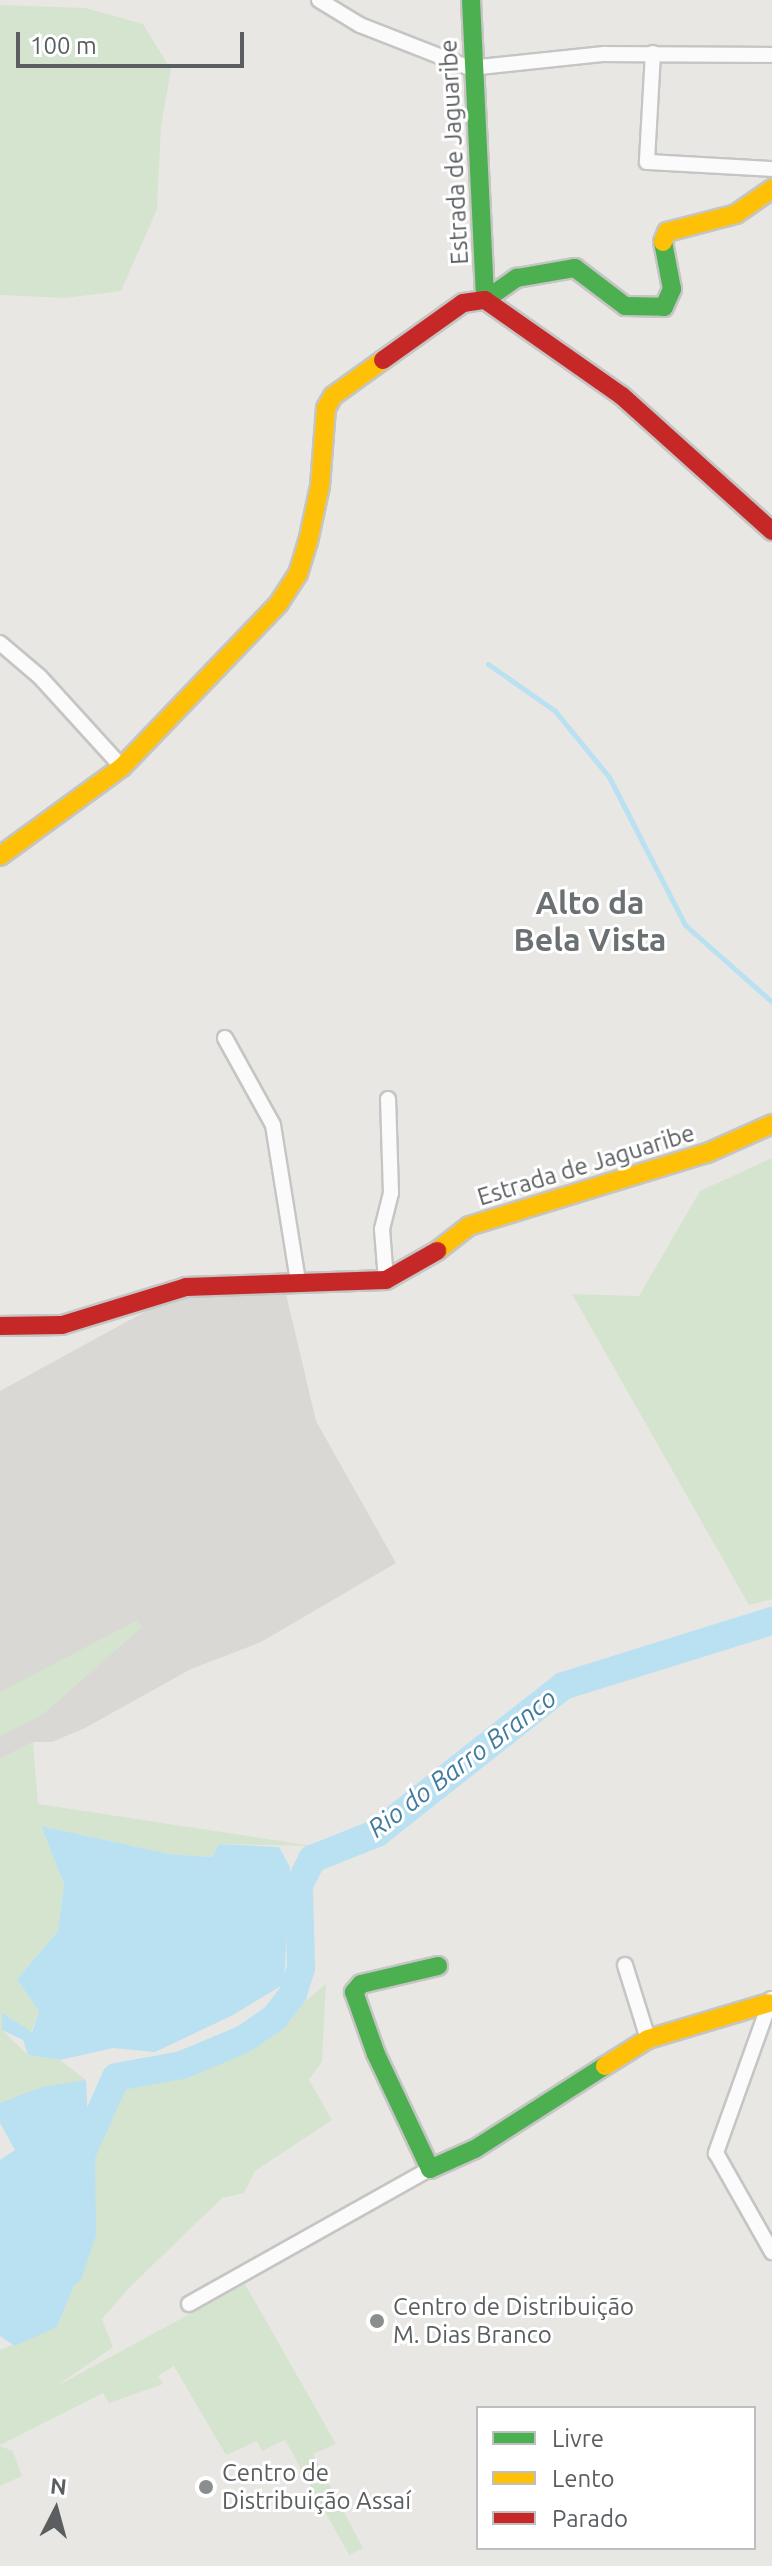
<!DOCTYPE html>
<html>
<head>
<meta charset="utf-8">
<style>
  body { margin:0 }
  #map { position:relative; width:772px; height:2566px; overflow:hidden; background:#e9e7e3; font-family:Ubuntu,sans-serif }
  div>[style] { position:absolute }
  .industrial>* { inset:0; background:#dad8d5 }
  .green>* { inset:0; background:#d5e4cf }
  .water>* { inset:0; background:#bae1f1 }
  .stream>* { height:5px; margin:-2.5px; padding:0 2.5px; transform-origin:2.5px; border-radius:2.5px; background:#bae1f1 }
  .river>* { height:28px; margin:-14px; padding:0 14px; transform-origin:14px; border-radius:14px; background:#bae1f1 }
  .roads { filter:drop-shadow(2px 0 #c5c5c4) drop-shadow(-2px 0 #c5c5c4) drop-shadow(0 2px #c5c5c4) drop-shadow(0 -2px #c5c5c4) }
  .street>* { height:14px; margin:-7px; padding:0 7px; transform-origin:7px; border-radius:7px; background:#fcfbfb }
  .fast>* { height:18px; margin:-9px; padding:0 9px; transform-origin:9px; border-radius:9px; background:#4caf50 }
  .slow>* { height:18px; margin:-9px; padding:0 9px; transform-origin:9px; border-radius:9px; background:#ffc107 }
  .jam>* { height:18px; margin:-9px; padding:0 9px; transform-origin:9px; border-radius:9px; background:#c62828 }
  .dots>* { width:22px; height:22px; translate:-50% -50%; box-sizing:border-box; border:4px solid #fff; border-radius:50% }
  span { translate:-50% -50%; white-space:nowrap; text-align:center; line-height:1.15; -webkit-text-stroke:6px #fff; paint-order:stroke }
  .street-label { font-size:24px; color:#5a5e61 }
  .poi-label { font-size:24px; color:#5a5e61 }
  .left { translate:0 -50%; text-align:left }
  .water-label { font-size:26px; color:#427b9e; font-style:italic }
  .district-label { font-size:32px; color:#6b7073; font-weight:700 }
  .legend { position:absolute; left:476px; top:2406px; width:280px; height:144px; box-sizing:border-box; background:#fff; border:2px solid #bdbfc0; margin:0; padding:10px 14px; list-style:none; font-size:24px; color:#5a5e61 }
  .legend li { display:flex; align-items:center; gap:16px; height:40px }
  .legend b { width:40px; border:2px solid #bdbfc0 }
  .north { position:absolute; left:16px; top:2470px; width:80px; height:80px; -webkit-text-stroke:6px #fff; paint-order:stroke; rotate:6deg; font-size:22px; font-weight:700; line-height:32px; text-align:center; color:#5a5e61 }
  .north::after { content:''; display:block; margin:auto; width:28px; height:36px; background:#5a5e61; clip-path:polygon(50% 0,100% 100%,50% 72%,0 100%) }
  .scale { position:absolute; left:16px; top:32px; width:228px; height:36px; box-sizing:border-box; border:4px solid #5a5e61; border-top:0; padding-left:10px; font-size:24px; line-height:28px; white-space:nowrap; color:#5a5e61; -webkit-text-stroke:6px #fff; paint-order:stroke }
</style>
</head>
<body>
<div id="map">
  <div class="industrial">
    <i style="clip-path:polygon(179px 1293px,286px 1294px,316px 1421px,396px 1563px,261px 1642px,191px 1669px,85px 1728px,52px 1742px,33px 1742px,0 1759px,0 1391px)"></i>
  </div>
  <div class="green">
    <i style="clip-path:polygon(0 5px,85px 8px,143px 24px,171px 70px,161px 126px,157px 209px,121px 291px,65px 298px,0 295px)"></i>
    <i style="clip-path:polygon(772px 1158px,772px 1599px,749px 1605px,572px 1294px,639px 1296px,700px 1191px)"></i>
    <i style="clip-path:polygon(136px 1621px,142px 1627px,42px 1715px,0 1736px,0 1692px)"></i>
    <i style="clip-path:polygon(33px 1742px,38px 1804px,313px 1846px,219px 1844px,212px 1857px,170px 1854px,41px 1826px,64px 1884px,58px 1931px,17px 1979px,39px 2012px,31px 2032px,2px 2030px,28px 2055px,60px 2060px,86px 2080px,0 2103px,0 1759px)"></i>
    <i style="clip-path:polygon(326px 1984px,322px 2061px,309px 2080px,332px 2120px,255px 2171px,244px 2193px,222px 2198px,127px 2290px,102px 2319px,113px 2347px,55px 2387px,245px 2284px,336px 2444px,313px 2454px,363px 2548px,349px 2555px,285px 2440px,262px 2451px,257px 2441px,226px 2455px,174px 2366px,158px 2376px,163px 2384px,109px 2403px,103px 2393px,0 2445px,0 2350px,57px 2327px,74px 2285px,89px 2145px,111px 2088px,205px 2070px,259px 2041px)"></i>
    <i style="clip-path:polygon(0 2446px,13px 2451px,22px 2476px,0 2486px)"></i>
  </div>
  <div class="water">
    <i style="clip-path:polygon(41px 1826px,170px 1854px,212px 1857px,219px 1844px,279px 1847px,290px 1867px,284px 1984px,233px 2015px,155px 2052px,113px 2048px,60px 2060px,28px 2055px,23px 2040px,2px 2030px,2px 2013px,32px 2032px,39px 2012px,17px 1979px,58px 1931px,64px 1884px)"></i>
    <i style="clip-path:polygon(86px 2080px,90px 2168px,74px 2285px,57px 2327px,15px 2346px,0 2336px,0 2160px,15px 2150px,0 2123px,0 2103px,42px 2087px)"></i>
  </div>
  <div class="stream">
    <i style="left:488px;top:664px;width:82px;rotate:35deg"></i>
    <i style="left:555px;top:711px;width:85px;rotate:50.7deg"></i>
    <i style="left:609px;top:777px;width:166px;rotate:62.8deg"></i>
    <i style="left:685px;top:925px;width:116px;rotate:41.5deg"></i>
  </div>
  <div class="river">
    <i style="left:69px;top:2272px;width:41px;rotate:-71.6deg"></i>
    <i style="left:82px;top:2233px;width:78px;rotate:-90.7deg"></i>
    <i style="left:81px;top:2155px;width:85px;rotate:-65.8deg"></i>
    <i style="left:116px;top:2077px;width:67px;rotate:-10.3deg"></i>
    <i style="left:182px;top:2065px;width:67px;rotate:-22.8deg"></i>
    <i style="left:244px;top:2039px;width:38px;rotate:-35deg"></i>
    <i style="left:275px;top:2017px;width:29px;rotate:-52deg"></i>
    <i style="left:293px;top:1994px;width:27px;rotate:-73deg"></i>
    <i style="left:301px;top:1968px;width:83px;rotate:-91.4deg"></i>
    <i style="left:299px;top:1885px;width:29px;rotate:-63deg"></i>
    <i style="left:312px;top:1859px;width:70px;rotate:-21.8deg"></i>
    <i style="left:377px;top:1833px;width:237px;rotate:-38.3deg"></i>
    <i style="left:563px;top:1686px;width:219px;rotate:-17.3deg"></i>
  </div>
  <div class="roads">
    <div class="street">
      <i style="left:319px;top:0;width:48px;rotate:31.4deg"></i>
      <i style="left:360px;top:25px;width:118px;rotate:21.4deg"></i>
      <i style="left:470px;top:68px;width:135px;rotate:-6deg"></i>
      <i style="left:604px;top:54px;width:168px;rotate:0.3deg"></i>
      <i style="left:653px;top:53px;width:109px;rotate:93.2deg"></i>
      <i style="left:647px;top:162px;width:125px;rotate:3.2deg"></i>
      <i style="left:0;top:643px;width:52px;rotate:40.4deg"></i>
      <i style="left:40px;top:677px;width:122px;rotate:47.7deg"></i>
      <i style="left:225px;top:1038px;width:99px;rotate:61.1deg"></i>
      <i style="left:273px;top:1125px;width:158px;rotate:80.9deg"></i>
      <i style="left:386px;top:1280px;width:51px;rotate:-94.5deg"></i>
      <i style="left:382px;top:1229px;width:37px;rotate:-76deg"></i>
      <i style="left:391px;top:1193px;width:94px;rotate:-91.8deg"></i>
      <i style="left:625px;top:1965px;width:77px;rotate:72.7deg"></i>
      <i style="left:771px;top:1999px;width:164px;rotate:109.7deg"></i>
      <i style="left:716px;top:2153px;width:114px;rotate:60.5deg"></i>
      <i style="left:189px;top:2304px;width:276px;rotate:-29.3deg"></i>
    </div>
    <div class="fast">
      <i style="left:471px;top:0;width:300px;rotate:87.3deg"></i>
      <i style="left:485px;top:300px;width:39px;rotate:-35deg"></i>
      <i style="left:517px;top:278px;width:59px;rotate:-9.8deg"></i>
      <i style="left:575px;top:268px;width:63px;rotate:37.2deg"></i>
      <i style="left:625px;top:306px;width:39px;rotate:1deg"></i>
      <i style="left:664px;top:307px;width:20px;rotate:-66deg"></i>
      <i style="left:672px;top:289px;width:48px;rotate:-100.8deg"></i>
      <i style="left:438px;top:1966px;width:79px;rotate:166.8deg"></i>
      <i style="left:361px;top:1984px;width:11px;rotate:131deg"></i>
      <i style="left:354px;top:1992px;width:66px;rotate:70.5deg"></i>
      <i style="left:376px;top:2054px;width:127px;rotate:64.8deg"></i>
      <i style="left:430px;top:2169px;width:49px;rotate:-24deg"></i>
      <i style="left:475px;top:2149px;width:154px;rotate:-32.6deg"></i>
    </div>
    <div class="slow">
      <i style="left:663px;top:242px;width:11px;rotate:-68deg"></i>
      <i style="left:667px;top:232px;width:71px;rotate:-14.6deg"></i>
      <i style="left:736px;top:214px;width:44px;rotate:-34.8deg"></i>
      <i style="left:0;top:856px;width:151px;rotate:-36.1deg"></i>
      <i style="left:122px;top:767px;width:227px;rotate:-46.2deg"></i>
      <i style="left:279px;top:603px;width:35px;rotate:-57deg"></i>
      <i style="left:298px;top:574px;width:34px;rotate:-73deg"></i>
      <i style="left:308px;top:542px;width:57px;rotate:-77.9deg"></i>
      <i style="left:320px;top:486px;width:78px;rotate:-85.6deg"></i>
      <i style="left:326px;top:408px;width:14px;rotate:-60deg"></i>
      <i style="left:333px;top:396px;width:62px;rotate:-35.8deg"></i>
      <i style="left:437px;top:1251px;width:41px;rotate:-38deg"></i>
      <i style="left:469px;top:1226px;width:249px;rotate:-17.1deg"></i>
      <i style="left:707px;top:1153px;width:71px;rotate:-24deg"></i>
      <i style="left:605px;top:2066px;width:51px;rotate:-32.1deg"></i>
      <i style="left:648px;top:2039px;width:126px;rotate:-16.6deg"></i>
    </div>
    <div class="jam">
      <i style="left:383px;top:360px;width:98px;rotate:-35.5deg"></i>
      <i style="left:463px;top:303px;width:22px;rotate:-8deg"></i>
      <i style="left:485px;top:300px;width:167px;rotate:35deg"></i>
      <i style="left:622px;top:396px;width:202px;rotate:42deg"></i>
      <i style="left:0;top:1326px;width:62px;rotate:-0.9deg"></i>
      <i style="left:62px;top:1325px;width:130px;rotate:-17deg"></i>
      <i style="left:186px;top:1287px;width:200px;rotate:-2deg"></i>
      <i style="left:386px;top:1280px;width:59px;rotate:-29.6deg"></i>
    </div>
  </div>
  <div class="dots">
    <i style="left:377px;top:2321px;background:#8c8e8e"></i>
    <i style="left:206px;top:2487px;background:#8c8e8e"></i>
  </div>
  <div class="street-label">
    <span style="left:454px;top:152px;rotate:-93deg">Estrada de Jaguaribe</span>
    <span style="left:586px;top:1165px;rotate:-17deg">Estrada de Jaguaribe</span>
  </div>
  <div class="poi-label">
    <span class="left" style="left:393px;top:2321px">Centro de Distribuição<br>M. Dias Branco</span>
    <span class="left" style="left:222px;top:2487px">Centro de<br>Distribuição Assaí</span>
  </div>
  <div class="water-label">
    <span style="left:462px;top:1763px;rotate:-37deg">Rio do Barro Branco</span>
  </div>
  <div class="district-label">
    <span style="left:590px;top:921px">Alto da<br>Bela Vista</span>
  </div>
  <ul class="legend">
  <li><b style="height:10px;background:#4caf50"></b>Livre</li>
  <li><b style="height:10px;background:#ffc107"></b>Lento</li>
  <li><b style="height:10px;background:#c62828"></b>Parado</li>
  </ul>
  <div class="north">N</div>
  <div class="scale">100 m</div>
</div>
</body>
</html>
